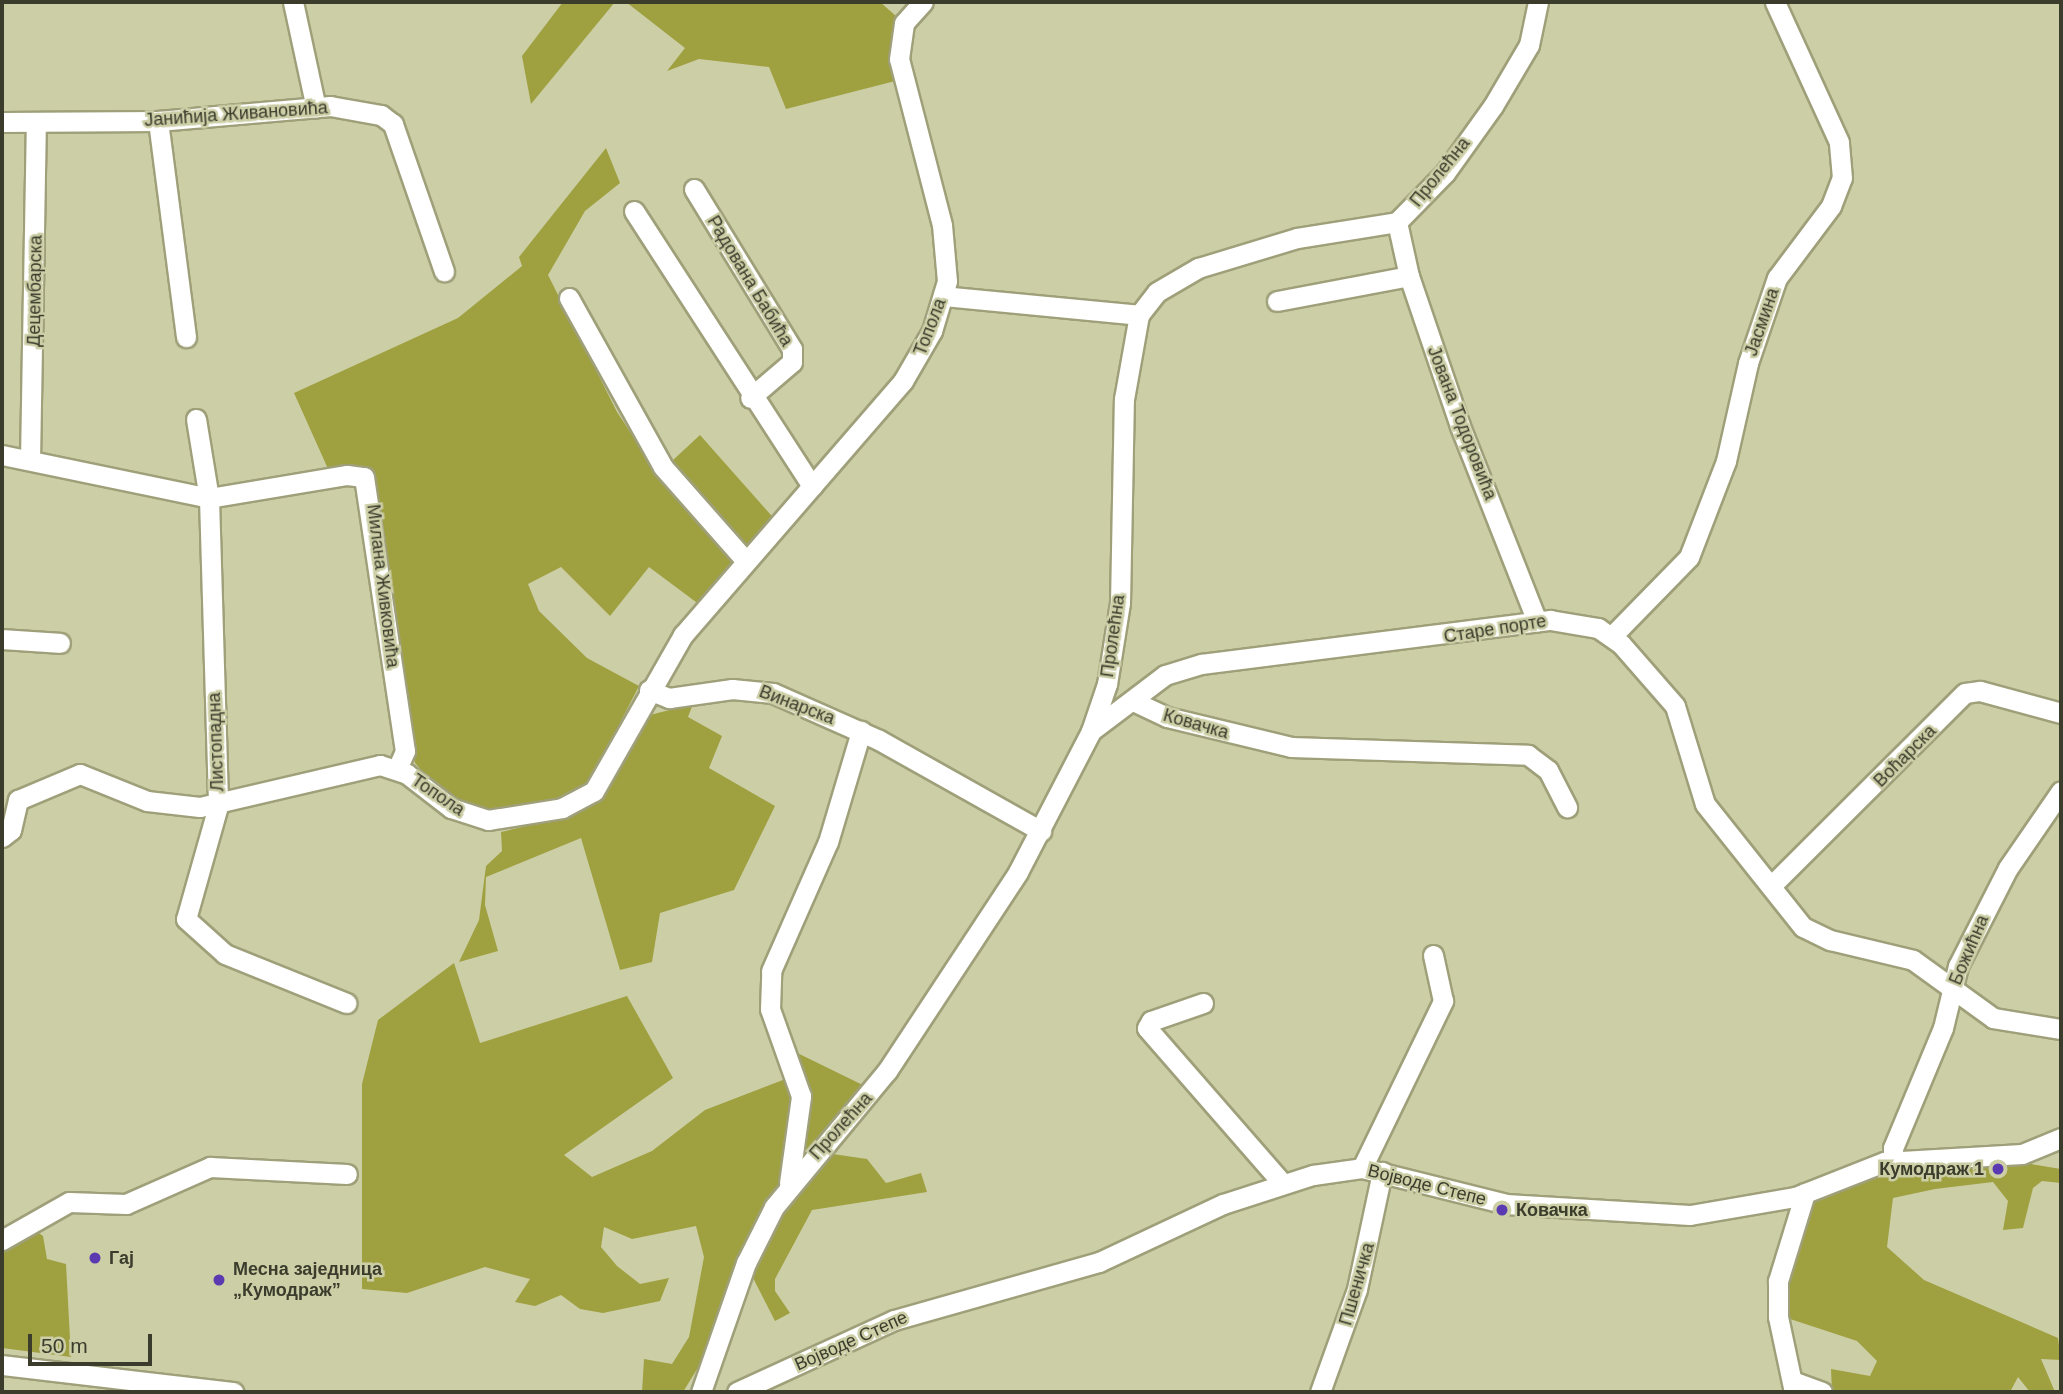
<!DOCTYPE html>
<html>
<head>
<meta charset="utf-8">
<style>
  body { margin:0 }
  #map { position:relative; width:2063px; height:1394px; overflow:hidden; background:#cccea6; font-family:Arial,sans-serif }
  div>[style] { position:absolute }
  .green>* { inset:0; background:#9fa040 }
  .roads { filter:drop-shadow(2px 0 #9fa07a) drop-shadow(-2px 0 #9fa07a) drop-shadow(0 2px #9fa07a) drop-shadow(0 -2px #9fa07a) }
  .minor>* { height:19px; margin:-9.5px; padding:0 9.5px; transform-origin:9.5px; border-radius:9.5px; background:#fff }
  .dots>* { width:19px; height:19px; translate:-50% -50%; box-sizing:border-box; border:4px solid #cccea6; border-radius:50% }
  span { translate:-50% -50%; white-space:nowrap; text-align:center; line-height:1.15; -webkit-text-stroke:5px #cccea6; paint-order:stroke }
  .street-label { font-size:18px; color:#3b3c2c }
  .poi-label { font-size:18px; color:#3b3c2c; font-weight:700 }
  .right { translate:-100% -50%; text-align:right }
  .left { translate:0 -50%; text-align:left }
  .frame { position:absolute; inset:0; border:4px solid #3b3c2c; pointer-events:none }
  .scale { position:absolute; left:28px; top:1334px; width:124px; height:32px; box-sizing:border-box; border:4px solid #3b3c2c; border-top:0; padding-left:9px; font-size:21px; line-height:24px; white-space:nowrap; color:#3b3c2c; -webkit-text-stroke:5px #cccea6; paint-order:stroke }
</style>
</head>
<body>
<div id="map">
  <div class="green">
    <i style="clip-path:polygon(563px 2px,615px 2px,531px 104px,522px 56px)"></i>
    <i style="clip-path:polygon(626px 2px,880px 2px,904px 23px,903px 79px,786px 109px,769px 67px,699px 59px,667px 71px,685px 48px)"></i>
    <i style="clip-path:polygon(606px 148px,620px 183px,585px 211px,548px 275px,617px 412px,658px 474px,700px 435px,778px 523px,704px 608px,649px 567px,610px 616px,561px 567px,528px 584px,539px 611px,587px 658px,639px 686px,590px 781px,566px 796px,491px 811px,444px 796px,415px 763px,359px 476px,329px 471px,294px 393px,458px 318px,522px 266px,519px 257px)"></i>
    <i style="clip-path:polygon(693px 704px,688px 717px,722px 736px,709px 768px,775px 806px,734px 890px,660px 913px,652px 962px,620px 970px,581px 838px,486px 877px,485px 905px,498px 951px,459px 962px,479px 920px,486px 866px,502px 851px,501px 832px,574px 815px,595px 798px,650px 715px)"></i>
    <i style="clip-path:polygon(454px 963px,480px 1043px,627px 996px,673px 1078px,564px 1155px,592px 1177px,652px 1151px,705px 1110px,796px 1075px,785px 1047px,873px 1090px,819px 1152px,867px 1159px,886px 1183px,921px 1173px,927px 1192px,812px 1210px,775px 1279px,775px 1291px,790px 1313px,775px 1321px,746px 1264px,737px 1263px,702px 1361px,683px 1392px,642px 1392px,644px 1359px,672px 1364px,689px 1337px,704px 1257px,696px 1226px,632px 1239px,604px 1227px,601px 1247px,617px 1266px,640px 1284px,669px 1278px,660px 1301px,603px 1313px,580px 1309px,561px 1295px,535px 1306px,515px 1302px,530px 1279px,485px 1267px,407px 1293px,362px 1289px,362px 1084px,378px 1020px)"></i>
    <i style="clip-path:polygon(2013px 1161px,2061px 1169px,2061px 1183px,2042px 1181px,2033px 1188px,2023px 1228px,2003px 1230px,2008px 1201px,1993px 1182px,1935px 1189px,1893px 1198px,1887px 1247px,1924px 1280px,2058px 1338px,2061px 1360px,2041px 1359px,2055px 1392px,2030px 1392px,2018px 1377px,2010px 1392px,1832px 1392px,1831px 1369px,1870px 1376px,1877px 1361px,1857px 1341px,1778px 1315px,1807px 1201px,1895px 1168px)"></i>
    <i style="clip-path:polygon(36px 1231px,43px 1236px,47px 1259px,66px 1264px,71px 1357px,2px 1348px,2px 1254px)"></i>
  </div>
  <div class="roads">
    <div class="minor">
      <i style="left:293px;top:2px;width:108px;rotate:77.8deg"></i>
      <i style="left:158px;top:121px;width:218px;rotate:82.6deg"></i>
      <i style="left:2px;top:122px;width:156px;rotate:-0.4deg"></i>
      <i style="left:158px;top:121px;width:173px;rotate:-5deg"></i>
      <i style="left:330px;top:106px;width:52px;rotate:10deg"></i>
      <i style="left:381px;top:115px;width:15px;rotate:37deg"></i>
      <i style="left:393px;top:124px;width:156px;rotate:70.9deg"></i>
      <i style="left:694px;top:189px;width:188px;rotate:58.5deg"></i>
      <i style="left:792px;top:349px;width:13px;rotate:90deg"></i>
      <i style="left:792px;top:362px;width:55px;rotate:139.4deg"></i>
      <i style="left:634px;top:211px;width:328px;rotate:57.1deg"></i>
      <i style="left:1397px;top:222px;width:55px;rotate:77.5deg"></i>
      <i style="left:1409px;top:276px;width:158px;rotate:71.2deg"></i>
      <i style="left:1460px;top:426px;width:210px;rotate:68.5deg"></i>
      <i style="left:943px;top:296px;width:197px;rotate:5.5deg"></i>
      <i style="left:569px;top:298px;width:193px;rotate:60.9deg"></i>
      <i style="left:663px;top:467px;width:125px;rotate:48.6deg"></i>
      <i style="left:1277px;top:301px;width:134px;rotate:-10.7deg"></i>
      <i style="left:196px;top:419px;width:80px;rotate:80.7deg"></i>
      <i style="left:209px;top:498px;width:308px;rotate:88.3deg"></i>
      <i style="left:218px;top:806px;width:117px;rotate:105.8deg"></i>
      <i style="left:186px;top:919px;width:52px;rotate:41.9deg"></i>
      <i style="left:225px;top:954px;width:131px;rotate:22deg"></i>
      <i style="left:2px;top:455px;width:211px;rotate:11.7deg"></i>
      <i style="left:209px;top:498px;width:140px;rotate:-9.5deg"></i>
      <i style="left:347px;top:475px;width:17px;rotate:7deg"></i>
      <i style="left:364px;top:477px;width:277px;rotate:81.5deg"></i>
      <i style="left:405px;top:751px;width:20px;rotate:114deg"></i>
      <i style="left:30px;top:460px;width:338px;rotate:-89deg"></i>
      <i style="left:1612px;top:636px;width:110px;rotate:-45.7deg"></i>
      <i style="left:1689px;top:557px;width:103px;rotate:-68.9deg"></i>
      <i style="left:1726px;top:461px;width:100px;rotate:-77.3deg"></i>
      <i style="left:1748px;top:363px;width:90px;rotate:-71.2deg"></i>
      <i style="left:1777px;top:278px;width:90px;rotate:-53.1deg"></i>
      <i style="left:1831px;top:206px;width:30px;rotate:-69deg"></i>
      <i style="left:1842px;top:178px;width:36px;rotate:-95deg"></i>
      <i style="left:1839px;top:142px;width:154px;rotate:-114.6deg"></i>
      <i style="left:2px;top:639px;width:58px;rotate:3.9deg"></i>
      <i style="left:649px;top:690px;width:22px;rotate:22deg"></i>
      <i style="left:669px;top:698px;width:64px;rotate:-8.1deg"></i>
      <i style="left:732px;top:689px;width:41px;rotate:5.6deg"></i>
      <i style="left:773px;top:693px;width:116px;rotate:23.9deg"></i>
      <i style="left:879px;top:740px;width:186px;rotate:29.3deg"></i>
      <i style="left:1135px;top:702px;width:35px;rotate:25deg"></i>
      <i style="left:1167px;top:717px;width:128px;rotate:13.6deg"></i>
      <i style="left:1291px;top:747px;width:237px;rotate:1.9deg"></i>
      <i style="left:1528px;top:755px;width:25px;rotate:37deg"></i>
      <i style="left:1548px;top:770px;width:42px;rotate:62.8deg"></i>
      <i style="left:1091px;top:731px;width:93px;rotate:-37.1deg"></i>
      <i style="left:1165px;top:675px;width:38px;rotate:-17deg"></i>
      <i style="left:1201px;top:664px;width:352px;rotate:-7.2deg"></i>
      <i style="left:1550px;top:620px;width:49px;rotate:9.5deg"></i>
      <i style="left:1598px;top:628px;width:28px;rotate:35deg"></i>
      <i style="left:1621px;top:644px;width:82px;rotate:48.9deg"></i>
      <i style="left:1675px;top:706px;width:102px;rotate:73deg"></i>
      <i style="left:1705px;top:804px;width:157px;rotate:51.5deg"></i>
      <i style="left:1803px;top:927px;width:30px;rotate:26deg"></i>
      <i style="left:1830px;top:940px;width:85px;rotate:13.5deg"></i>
      <i style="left:1913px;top:960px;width:99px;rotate:35.9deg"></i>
      <i style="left:1993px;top:1018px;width:69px;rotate:9.2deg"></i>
      <i style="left:2px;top:837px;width:11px;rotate:-38deg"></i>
      <i style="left:11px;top:830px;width:31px;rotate:-77deg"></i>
      <i style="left:18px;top:800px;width:67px;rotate:-22.8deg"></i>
      <i style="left:80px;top:774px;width:72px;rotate:21.9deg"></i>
      <i style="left:147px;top:801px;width:53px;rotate:6.5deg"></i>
      <i style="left:200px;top:807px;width:185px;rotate:-13.1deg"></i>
      <i style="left:380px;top:765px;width:28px;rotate:18deg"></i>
      <i style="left:407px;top:774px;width:56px;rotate:37.7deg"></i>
      <i style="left:451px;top:808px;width:39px;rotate:18deg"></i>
      <i style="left:488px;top:820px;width:75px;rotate:-9.2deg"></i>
      <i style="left:562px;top:808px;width:36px;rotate:-28deg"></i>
      <i style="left:594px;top:791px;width:180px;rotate:-60.3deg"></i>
      <i style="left:683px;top:635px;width:336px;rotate:-49.1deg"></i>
      <i style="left:903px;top:381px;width:58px;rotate:-59.9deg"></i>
      <i style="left:932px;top:331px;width:52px;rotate:-73.3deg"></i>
      <i style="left:947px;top:281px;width:56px;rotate:-95.1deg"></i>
      <i style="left:942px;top:225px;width:171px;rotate:-104.5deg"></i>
      <i style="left:899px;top:59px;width:36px;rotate:-82deg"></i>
      <i style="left:904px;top:23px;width:28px;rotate:-48deg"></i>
      <i style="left:1772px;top:885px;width:272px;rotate:-44.9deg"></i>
      <i style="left:1965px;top:693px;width:15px;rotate:-8deg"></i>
      <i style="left:1980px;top:691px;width:84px;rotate:15.2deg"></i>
      <i style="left:1203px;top:1003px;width:55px;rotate:160.9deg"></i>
      <i style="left:1151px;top:1021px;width:8px;rotate:120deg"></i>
      <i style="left:1147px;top:1028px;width:206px;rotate:48.9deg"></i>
      <i style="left:1893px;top:1160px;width:12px;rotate:-90deg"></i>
      <i style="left:1893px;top:1148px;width:130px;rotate:-67.4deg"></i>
      <i style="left:1943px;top:1028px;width:64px;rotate:-76.4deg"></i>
      <i style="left:1958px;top:966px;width:110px;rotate:-63deg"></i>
      <i style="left:2008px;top:868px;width:93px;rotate:-55.5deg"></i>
      <i style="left:1362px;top:1168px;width:186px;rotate:-64.1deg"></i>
      <i style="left:1443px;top:1001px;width:47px;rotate:-102.3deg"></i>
      <i style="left:789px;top:1183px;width:88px;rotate:-82.1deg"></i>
      <i style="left:801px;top:1096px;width:92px;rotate:-109.6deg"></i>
      <i style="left:770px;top:1009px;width:38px;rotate:-88deg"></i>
      <i style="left:771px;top:971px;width:141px;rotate:-66.2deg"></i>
      <i style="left:828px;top:842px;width:116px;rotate:-73.4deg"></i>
      <i style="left:2px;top:1240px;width:77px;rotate:-29.6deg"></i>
      <i style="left:69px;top:1202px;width:57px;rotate:2deg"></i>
      <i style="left:126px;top:1204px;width:92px;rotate:-23.8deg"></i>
      <i style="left:210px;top:1167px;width:137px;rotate:2.9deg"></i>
      <i style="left:2px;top:1365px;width:233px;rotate:6.7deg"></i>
      <i style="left:1792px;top:1381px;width:32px;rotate:20deg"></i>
      <i style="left:701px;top:1392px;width:137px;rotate:-70.8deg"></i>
      <i style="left:746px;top:1263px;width:63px;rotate:-63.4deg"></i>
      <i style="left:774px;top:1207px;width:177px;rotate:-50.3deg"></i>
      <i style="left:887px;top:1071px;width:238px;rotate:-56.6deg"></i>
      <i style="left:1018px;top:872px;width:159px;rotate:-62.6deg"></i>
      <i style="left:1091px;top:731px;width:50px;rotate:-71.2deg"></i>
      <i style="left:1107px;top:684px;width:82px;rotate:-80.9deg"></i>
      <i style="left:1120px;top:603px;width:204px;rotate:-88.9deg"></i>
      <i style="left:1124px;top:399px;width:85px;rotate:-79.9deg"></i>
      <i style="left:1139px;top:315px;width:29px;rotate:-52deg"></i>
      <i style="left:1157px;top:292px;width:48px;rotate:-30.3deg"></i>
      <i style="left:1198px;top:268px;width:103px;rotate:-16.9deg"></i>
      <i style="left:1297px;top:238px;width:101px;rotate:-9.1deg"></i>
      <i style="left:1397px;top:222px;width:69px;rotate:-45.6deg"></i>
      <i style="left:1445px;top:173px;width:82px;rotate:-54.4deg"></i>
      <i style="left:1493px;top:106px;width:71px;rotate:-59.5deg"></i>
      <i style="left:1529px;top:45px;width:44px;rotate:-78.2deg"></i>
      <i style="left:737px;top:1392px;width:173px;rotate:-24.6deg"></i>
      <i style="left:894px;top:1320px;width:213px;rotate:-15.8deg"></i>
      <i style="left:1099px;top:1262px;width:137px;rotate:-25.1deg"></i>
      <i style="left:1223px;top:1204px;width:95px;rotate:-17.9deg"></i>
      <i style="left:1313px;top:1175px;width:49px;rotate:-8.1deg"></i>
      <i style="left:1362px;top:1168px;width:148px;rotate:14deg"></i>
      <i style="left:1506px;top:1204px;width:184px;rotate:3.4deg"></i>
      <i style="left:1690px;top:1215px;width:107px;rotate:-9.7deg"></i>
      <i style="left:1795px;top:1197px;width:96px;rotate:-21.5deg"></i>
      <i style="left:1884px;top:1162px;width:138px;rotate:-3.3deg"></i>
      <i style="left:2022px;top:1154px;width:42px;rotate:-22.3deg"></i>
      <i style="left:1320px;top:1392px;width:109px;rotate:-70.2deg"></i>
      <i style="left:1357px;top:1289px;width:120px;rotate:-77.9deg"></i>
      <i style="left:1794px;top:1392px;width:77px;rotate:-102deg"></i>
      <i style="left:1778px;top:1317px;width:36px;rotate:-90deg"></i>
      <i style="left:1778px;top:1281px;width:92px;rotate:-72.9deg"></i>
    </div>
  </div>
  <div class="dots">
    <i style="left:1998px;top:1169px;background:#5a39b1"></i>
    <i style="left:1502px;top:1210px;background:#5a39b1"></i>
    <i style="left:95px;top:1258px;background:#5a39b1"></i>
    <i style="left:219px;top:1280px;background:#5a39b1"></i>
  </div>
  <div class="street-label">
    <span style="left:236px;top:114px;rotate:-4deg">Јанићија Живановића</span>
    <span style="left:1440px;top:172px;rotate:-51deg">Пролећна</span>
    <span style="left:750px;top:281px;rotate:59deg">Радована Бабића</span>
    <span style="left:35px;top:291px;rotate:-89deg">Децембарска</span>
    <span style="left:1762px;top:322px;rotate:-71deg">Јасмина</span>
    <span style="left:930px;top:327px;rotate:-69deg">Топола</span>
    <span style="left:1462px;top:423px;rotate:69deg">Јована Тодоровића</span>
    <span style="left:383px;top:586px;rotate:83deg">Милана Живковића</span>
    <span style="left:1495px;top:629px;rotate:-9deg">Старе порте</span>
    <span style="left:1113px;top:636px;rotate:-82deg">Пролећна</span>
    <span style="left:797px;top:705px;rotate:21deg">Винарска</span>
    <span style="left:1196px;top:724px;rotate:16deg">Ковачка</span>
    <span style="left:216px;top:742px;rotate:-92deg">Листопадна</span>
    <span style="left:1905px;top:756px;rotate:-45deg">Воћарска</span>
    <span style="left:438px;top:795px;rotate:34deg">Топола</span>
    <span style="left:1969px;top:950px;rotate:-67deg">Божићна</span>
    <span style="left:841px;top:1126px;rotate:-48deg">Пролећна</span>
    <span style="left:1427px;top:1185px;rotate:14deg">Војводе Степе</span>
    <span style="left:1357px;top:1284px;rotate:-74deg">Пшеничка</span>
    <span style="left:851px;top:1341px;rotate:-24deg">Војводе Степе</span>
  </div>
  <div class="poi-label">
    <span class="right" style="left:1984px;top:1169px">Кумодраж 1</span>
    <span class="left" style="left:1516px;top:1210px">Ковачка</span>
    <span class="left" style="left:109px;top:1258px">Гај</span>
    <span class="left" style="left:233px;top:1280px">Месна заједница<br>„Кумодраж”</span>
  </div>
  <div class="frame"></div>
  <div class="scale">50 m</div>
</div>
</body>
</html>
